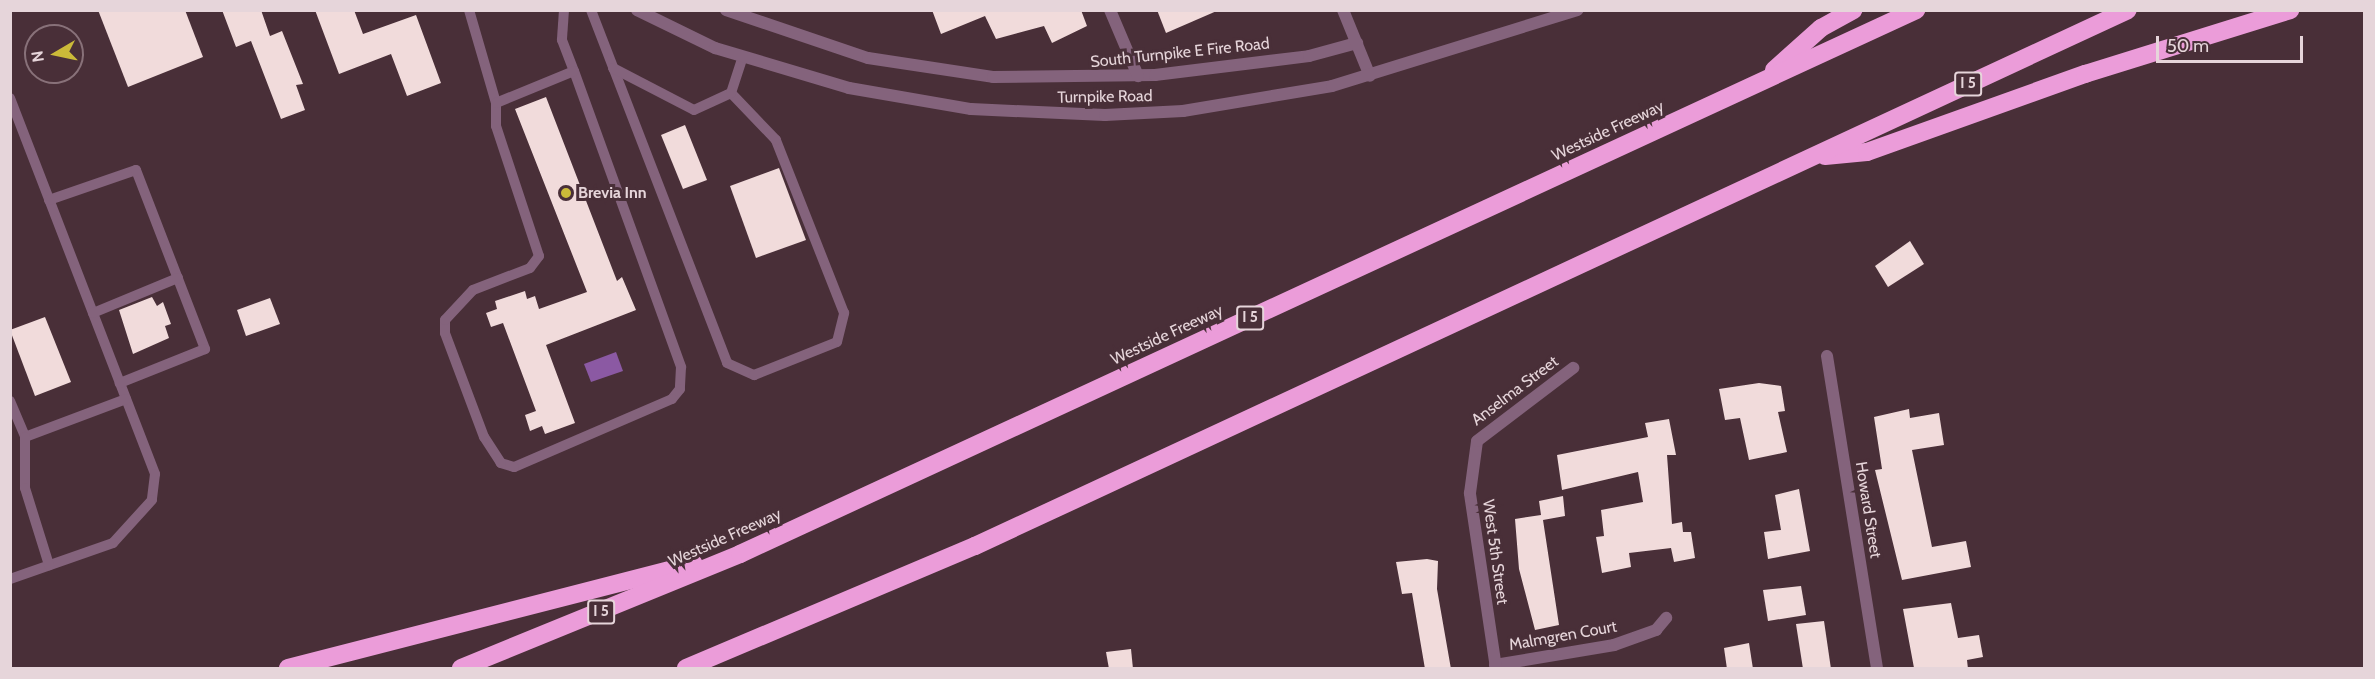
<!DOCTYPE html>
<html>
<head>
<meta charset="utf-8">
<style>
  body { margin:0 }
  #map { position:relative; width:2375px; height:679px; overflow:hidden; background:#492f38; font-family:Cabin,sans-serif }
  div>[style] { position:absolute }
  .water>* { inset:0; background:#8b59a3 }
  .building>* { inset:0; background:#f1dbdb }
  .service>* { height:10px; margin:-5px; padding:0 5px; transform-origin:5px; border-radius:5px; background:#84637c }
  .minor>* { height:12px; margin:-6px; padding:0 6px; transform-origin:6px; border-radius:6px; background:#84637c }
  .tertiary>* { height:12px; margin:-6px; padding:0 6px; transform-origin:6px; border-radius:6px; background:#84637c }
  .motorway>* { height:18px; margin:-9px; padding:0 9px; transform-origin:9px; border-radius:9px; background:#eb9cd9 }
  .dots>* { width:16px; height:16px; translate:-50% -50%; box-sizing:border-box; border:3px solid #492f38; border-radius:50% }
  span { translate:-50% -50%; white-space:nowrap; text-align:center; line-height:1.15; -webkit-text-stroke:6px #492f38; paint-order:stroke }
  .shield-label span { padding:2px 4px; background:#492f38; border:2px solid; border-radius:4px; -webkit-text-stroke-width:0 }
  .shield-label { font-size:15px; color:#e6d5da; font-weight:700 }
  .street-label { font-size:16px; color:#e6d5da }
  .poi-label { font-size:16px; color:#e6d5da; font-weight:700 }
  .left { translate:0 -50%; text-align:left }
  .frame { position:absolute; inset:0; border:12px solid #e6d5da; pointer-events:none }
  .north { position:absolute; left:24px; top:24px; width:60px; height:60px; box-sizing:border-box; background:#492f38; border:2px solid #887179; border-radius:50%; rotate:261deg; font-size:16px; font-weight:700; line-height:24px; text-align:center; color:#e6d5da }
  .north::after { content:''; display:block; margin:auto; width:21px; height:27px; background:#cbba39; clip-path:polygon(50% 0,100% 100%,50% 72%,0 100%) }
  .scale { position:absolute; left:2156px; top:36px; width:147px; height:27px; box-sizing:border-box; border:3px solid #e6d5da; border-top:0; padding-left:8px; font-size:18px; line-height:21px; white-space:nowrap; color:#e6d5da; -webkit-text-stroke:4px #492f38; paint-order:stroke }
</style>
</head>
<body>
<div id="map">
  <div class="water">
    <i style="clip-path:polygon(616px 352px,623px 371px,591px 382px,584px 364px)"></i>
  </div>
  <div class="building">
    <i style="clip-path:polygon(98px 10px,185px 10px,203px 57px,128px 87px)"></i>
    <i style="clip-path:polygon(222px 10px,261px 10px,270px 36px,282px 31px,303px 84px,296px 85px,305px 110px,281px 119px,251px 41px,236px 47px)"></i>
    <i style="clip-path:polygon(315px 10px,354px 10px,363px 34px,416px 15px,441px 83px,407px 96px,391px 54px,339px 74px)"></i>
    <i style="clip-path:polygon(932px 10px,1081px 10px,1087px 26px,1052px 43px,1044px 26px,996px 39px,985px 16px,941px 34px)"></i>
    <i style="clip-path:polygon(1157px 10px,1219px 10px,1166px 33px)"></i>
    <i style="clip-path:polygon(546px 97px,617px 281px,622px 277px,636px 310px,546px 345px,575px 423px,545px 434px,542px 426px,530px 431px,525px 415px,536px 411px,503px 323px,491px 327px,486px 313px,497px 309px,495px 301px,525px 291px,527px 299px,535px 296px,539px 309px,587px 292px,515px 109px)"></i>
    <i style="clip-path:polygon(685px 125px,707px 180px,683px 189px,661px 135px)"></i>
    <i style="clip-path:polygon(779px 168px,806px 240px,756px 258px,730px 186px)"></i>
    <i style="clip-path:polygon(1910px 241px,1924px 264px,1888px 287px,1875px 266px)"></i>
    <i style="clip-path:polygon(152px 297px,157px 306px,163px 302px,171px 324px,165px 326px,169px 338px,133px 354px,119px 310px)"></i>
    <i style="clip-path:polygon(270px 298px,280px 324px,246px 336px,237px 310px)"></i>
    <i style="clip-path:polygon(45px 317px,71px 382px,35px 396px,10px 330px)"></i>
    <i style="clip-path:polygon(1759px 383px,1781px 386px,1785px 411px,1778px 412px,1787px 452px,1749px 460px,1740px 418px,1725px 420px,1719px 389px)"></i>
    <i style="clip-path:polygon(1909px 409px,1910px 418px,1939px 413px,1944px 445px,1912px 450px,1932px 547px,1966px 541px,1971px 567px,1902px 580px,1875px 470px,1882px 469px,1874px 417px)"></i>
    <i style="clip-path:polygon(1669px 419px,1676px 455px,1667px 455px,1672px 524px,1682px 522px,1683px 532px,1691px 532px,1695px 558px,1674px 562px,1671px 548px,1629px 553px,1631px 567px,1602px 573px,1596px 537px,1604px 536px,1601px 510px,1643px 502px,1638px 472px,1562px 490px,1557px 455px,1648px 437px,1645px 423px)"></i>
    <i style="clip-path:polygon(1799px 489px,1810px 551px,1768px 559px,1764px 532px,1781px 530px,1775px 495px)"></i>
    <i style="clip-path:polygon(1563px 496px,1565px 516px,1543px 520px,1559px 625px,1535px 630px,1519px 569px,1515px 519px,1541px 515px,1539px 501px)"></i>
    <i style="clip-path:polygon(1427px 559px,1438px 561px,1437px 589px,1451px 669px,1425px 669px,1412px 593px,1402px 594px,1396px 562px)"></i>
    <i style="clip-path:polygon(1801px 586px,1806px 615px,1768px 621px,1763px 590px)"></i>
    <i style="clip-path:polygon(1951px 603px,1958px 638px,1979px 635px,1983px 657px,1967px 660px,1968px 669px,1914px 668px,1903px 609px)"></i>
    <i style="clip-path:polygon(1824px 621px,1831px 669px,1803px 669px,1796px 624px)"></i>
    <i style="clip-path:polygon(1749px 643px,1753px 669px,1727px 669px,1724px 648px)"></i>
    <i style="clip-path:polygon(1131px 649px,1133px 669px,1109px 669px,1106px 652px)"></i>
  </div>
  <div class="service">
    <i style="left:469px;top:10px;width:97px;rotate:73.8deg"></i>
    <i style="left:564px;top:10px;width:30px;rotate:94deg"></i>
    <i style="left:562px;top:40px;width:33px;rotate:69deg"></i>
    <i style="left:574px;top:71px;width:315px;rotate:70.1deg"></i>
    <i style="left:681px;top:367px;width:22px;rotate:93deg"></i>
    <i style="left:680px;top:389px;width:13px;rotate:129deg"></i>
    <i style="left:672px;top:399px;width:172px;rotate:156.7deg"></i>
    <i style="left:514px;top:467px;width:14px;rotate:-163deg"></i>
    <i style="left:501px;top:463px;width:31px;rotate:-123deg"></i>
    <i style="left:484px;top:437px;width:111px;rotate:-110.6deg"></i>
    <i style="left:445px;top:333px;width:13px;rotate:-90deg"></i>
    <i style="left:445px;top:320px;width:41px;rotate:-47deg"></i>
    <i style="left:473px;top:290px;width:61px;rotate:-21.1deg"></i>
    <i style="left:530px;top:268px;width:15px;rotate:-53deg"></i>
    <i style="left:539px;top:256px;width:137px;rotate:-108.3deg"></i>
    <i style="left:496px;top:126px;width:23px;rotate:-90deg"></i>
    <i style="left:496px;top:103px;width:84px;rotate:-22.3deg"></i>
    <i style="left:591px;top:10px;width:378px;rotate:68.9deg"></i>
    <i style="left:727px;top:363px;width:30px;rotate:24deg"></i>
    <i style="left:754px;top:375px;width:89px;rotate:-21.7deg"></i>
    <i style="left:837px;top:342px;width:30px;rotate:-76deg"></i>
    <i style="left:844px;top:313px;width:186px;rotate:-111.5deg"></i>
    <i style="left:776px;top:140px;width:65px;rotate:-133.8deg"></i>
    <i style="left:613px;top:68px;width:91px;rotate:27.4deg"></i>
    <i style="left:694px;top:110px;width:41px;rotate:-24.7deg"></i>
    <i style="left:731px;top:93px;width:38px;rotate:-72deg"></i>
    <i style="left:10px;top:98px;width:403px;rotate:68.9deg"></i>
    <i style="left:155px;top:474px;width:26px;rotate:97deg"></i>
    <i style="left:152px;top:500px;width:58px;rotate:132.2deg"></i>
    <i style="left:113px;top:543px;width:109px;rotate:160.7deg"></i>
    <i style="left:49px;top:200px;width:92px;rotate:-19deg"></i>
    <i style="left:136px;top:170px;width:192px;rotate:68.9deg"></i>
    <i style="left:205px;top:349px;width:92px;rotate:158.2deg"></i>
    <i style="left:93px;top:313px;width:92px;rotate:-22.4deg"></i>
    <i style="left:10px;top:401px;width:39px;rotate:67deg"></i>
    <i style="left:25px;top:437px;width:108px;rotate:-20.6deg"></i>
    <i style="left:25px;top:437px;width:51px;rotate:90deg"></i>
    <i style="left:25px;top:488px;width:81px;rotate:72.7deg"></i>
  </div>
  <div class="minor">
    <i style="left:726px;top:10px;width:150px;rotate:18.7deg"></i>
    <i style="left:868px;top:58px;width:126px;rotate:8.6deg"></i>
    <i style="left:993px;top:77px;width:162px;rotate:-0.7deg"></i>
    <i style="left:1155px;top:75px;width:155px;rotate:-7deg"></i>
    <i style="left:1309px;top:56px;width:50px;rotate:-15.2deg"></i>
    <i style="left:1110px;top:10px;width:72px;rotate:67deg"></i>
    <i style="left:1343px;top:10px;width:71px;rotate:67.8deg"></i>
    <i style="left:1827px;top:356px;width:316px;rotate:80.9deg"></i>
    <i style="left:1495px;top:665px;width:121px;rotate:-9.5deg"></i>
    <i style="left:1614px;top:645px;width:45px;rotate:-19.7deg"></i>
    <i style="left:1656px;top:630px;width:16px;rotate:-50deg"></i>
    <i style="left:1496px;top:668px;width:177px;rotate:-98.5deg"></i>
    <i style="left:1470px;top:493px;width:52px;rotate:-82.3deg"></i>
    <i style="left:1477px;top:441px;width:121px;rotate:-37.2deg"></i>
  </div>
  <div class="tertiary">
    <i style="left:637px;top:10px;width:87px;rotate:26deg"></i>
    <i style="left:715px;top:48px;width:140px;rotate:16.6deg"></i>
    <i style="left:849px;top:88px;width:124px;rotate:9.8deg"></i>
    <i style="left:971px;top:109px;width:134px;rotate:2.6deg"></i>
    <i style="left:1105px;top:115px;width:78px;rotate:-2.9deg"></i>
    <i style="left:1183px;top:111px;width:151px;rotate:-9.5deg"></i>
    <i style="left:1332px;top:86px;width:257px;rotate:-17.2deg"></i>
  </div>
  <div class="motorway">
    <i style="left:1774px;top:70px;width:63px;rotate:-41.8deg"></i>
    <i style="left:1821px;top:28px;width:37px;rotate:-29deg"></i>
    <i style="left:1825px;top:156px;width:42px;rotate:-5.4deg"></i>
    <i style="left:1867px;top:152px;width:232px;rotate:-19.7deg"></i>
    <i style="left:2085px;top:74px;width:215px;rotate:-17.3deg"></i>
    <i style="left:288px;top:668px;width:419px;rotate:-14.4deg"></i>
    <i style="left:461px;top:668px;width:301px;rotate:-22.2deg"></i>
    <i style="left:740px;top:554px;width:1296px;rotate:-24.82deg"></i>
    <i style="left:686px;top:668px;width:314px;rotate:-22.9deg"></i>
    <i style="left:975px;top:546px;width:1271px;rotate:-24.93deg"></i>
  </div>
  <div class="dots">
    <i style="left:566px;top:193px;background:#cbba39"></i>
  </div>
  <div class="shield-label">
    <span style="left:1968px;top:84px">I 5</span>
    <span style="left:1250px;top:318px">I 5</span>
    <span style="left:601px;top:612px">I 5</span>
  </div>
  <div class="street-label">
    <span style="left:1180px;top:53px;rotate:-6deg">South Turnpike E Fire Road</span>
    <span style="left:1105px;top:97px;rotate:-1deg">Turnpike Road</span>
    <span style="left:1608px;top:131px;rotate:-25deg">Westside Freeway</span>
    <span style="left:1167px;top:335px;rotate:-25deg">Westside Freeway</span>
    <span style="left:1515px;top:391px;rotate:-37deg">Anselma Street</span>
    <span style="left:1868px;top:510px;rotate:81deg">Howard Street</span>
    <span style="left:725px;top:538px;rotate:-24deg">Westside Freeway</span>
    <span style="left:1495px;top:552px;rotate:82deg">West 5th Street</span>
    <span style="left:1563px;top:636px;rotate:-10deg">Malmgren Court</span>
  </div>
  <div class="poi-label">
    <span class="left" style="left:578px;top:193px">Brevia Inn</span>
  </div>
  <div class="frame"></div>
  <div class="north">N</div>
  <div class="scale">50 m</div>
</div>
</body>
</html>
